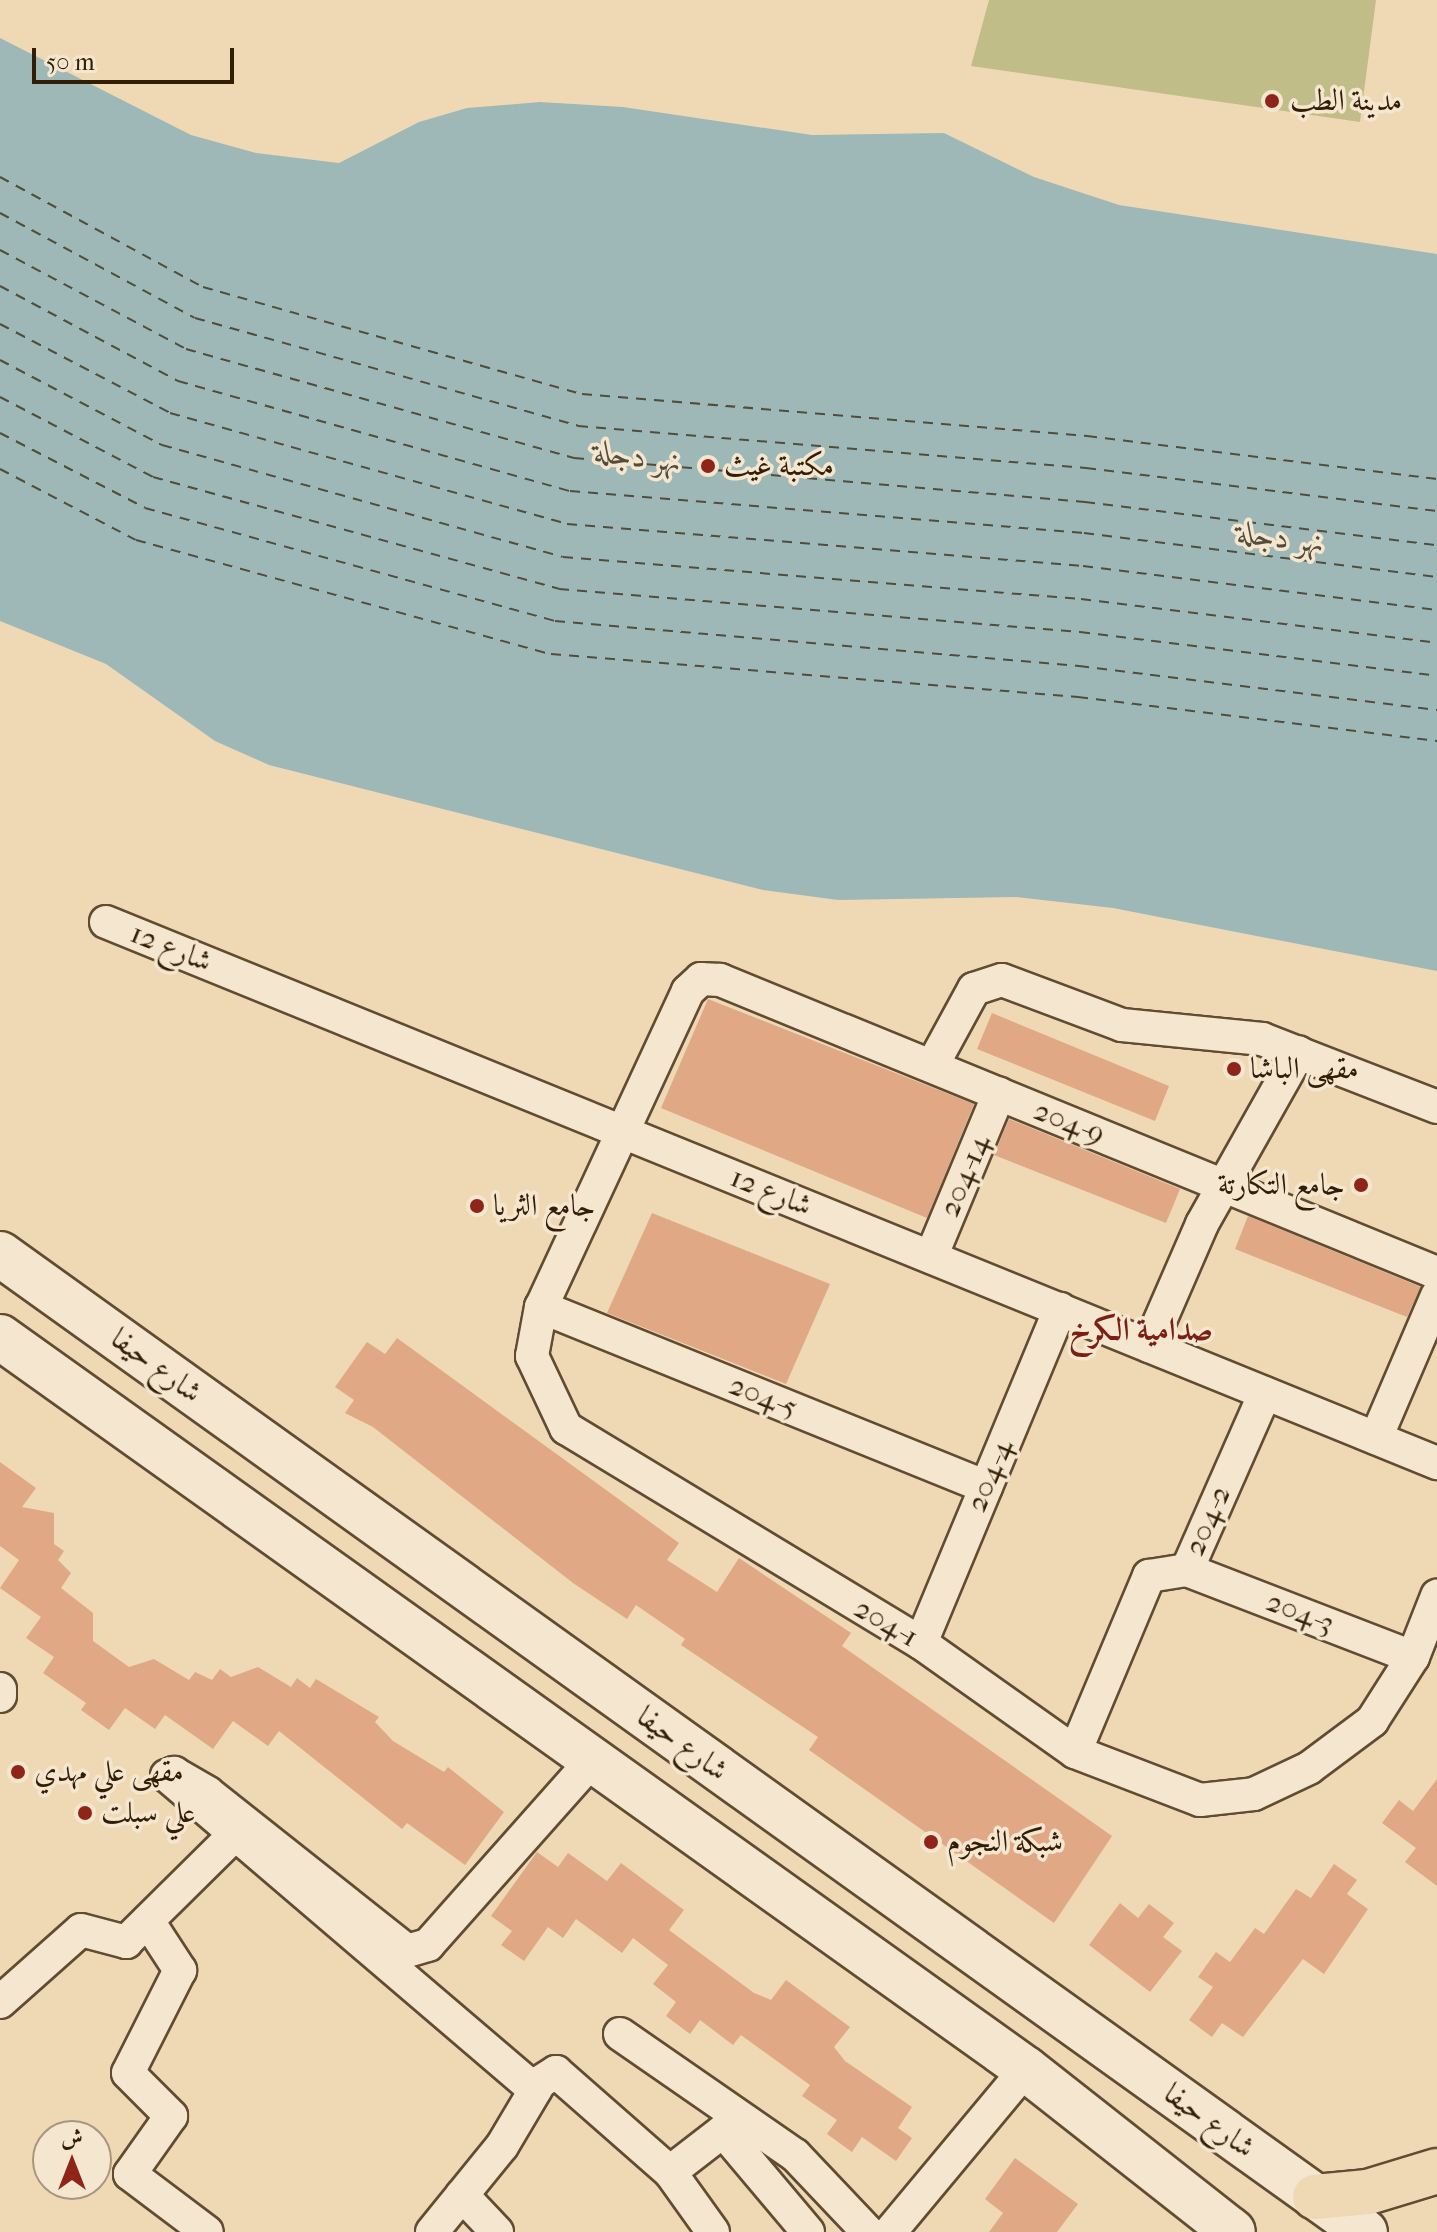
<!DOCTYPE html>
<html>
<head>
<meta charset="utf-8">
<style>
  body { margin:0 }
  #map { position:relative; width:1437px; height:2232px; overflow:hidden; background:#efd9b5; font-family:"IM FELL French Canon",Amiri,serif }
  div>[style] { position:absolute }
  .green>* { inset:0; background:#c1bd88 }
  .water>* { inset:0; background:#9db8b7 }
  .ferry>* { height:2px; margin-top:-1px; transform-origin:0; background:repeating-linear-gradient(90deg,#524c3b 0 10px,transparent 0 18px) }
  .building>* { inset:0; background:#e0a885 }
  .roads { filter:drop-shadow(2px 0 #614c32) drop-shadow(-2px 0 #614c32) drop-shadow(0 2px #614c32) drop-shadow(0 -2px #614c32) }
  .minor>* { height:32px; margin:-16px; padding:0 16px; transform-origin:16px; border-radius:16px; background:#f5e6cf }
  .secondary>* { height:44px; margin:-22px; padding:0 22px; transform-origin:22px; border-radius:22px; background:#f5e6cf }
  .primary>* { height:44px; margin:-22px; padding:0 22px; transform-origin:22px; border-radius:22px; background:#efd9b5 }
  .dots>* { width:22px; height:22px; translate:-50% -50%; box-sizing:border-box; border:4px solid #f5e6cf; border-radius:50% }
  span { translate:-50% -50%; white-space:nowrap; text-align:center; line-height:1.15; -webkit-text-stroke:7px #f5e6cf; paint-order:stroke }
  .poi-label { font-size:30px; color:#321d06 }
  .left { translate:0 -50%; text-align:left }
  .right { translate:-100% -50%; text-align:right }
  .street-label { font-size:30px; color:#321d06 }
  .water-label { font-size:32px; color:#524c3b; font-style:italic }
  .neighbourhood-label { font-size:32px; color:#7a1f14; font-weight:700 }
  .north { position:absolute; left:32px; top:2120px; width:80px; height:80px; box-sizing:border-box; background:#f5e6cf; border:2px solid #a7967f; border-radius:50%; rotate:0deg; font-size:22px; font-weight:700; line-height:32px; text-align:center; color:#321d06 }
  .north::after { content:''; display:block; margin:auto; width:28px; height:36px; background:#8f2418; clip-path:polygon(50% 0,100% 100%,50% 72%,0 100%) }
  .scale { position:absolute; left:32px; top:48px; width:202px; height:36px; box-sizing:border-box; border:4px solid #321d06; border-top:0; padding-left:10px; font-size:24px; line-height:28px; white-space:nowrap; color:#321d06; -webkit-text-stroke:6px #f5e6cf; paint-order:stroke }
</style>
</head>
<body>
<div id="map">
  <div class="green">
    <i style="clip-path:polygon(989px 0,1376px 0,1360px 122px,971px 66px)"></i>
  </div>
  <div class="water">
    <i style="clip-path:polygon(0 38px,191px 135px,256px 153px,339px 163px,419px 122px,467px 108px,540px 102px,623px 107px,812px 135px,944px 133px,1034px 177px,1119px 205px,1437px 254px,1437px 971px,1113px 908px,1016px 897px,838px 900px,763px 890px,269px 765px,215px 741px,106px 664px,0 621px)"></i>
  </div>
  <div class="ferry">
    <i style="left:0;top:177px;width:231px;rotate:28.5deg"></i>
    <i style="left:203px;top:287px;width:394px;rotate:15.8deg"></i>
    <i style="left:582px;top:394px;width:507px;rotate:4.75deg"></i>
    <i style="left:1087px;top:436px;width:353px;rotate:7deg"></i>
    <i style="left:0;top:213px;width:221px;rotate:28.3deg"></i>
    <i style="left:195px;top:318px;width:398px;rotate:15.7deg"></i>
    <i style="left:578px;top:426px;width:510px;rotate:4.73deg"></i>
    <i style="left:1086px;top:468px;width:354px;rotate:7deg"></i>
    <i style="left:0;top:250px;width:211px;rotate:28deg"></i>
    <i style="left:186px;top:349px;width:403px;rotate:15.7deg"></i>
    <i style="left:574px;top:458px;width:513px;rotate:4.92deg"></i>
    <i style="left:1085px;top:502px;width:355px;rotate:7deg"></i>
    <i style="left:0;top:286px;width:202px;rotate:28.1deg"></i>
    <i style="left:178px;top:381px;width:407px;rotate:15.7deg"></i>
    <i style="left:570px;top:491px;width:516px;rotate:4.67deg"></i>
    <i style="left:1084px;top:533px;width:356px;rotate:7.1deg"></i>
    <i style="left:0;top:324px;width:192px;rotate:27.6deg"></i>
    <i style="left:170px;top:413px;width:412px;rotate:15.6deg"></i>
    <i style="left:567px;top:524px;width:518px;rotate:4.65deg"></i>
    <i style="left:1083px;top:566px;width:357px;rotate:7.1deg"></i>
    <i style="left:0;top:360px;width:183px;rotate:27.7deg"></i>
    <i style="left:162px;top:445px;width:416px;rotate:15.6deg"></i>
    <i style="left:563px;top:557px;width:520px;rotate:4.64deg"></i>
    <i style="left:1081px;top:599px;width:359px;rotate:7deg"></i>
    <i style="left:0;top:397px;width:173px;rotate:27.6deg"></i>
    <i style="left:153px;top:477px;width:421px;rotate:15.4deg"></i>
    <i style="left:559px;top:589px;width:523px;rotate:4.72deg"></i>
    <i style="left:1080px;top:632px;width:360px;rotate:7deg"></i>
    <i style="left:0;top:433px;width:163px;rotate:27.3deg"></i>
    <i style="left:145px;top:508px;width:425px;rotate:15.4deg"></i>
    <i style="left:555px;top:621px;width:526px;rotate:4.91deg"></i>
    <i style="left:1079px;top:666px;width:361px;rotate:7deg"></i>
    <i style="left:0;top:469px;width:153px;rotate:27.6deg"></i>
    <i style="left:136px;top:540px;width:430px;rotate:15.4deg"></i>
    <i style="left:551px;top:654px;width:529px;rotate:4.66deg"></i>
    <i style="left:1078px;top:697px;width:362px;rotate:7deg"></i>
  </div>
  <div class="building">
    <i style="clip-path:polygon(708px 999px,974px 1104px,927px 1218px,661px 1108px)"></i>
    <i style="clip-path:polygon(992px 1013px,1169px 1086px,1155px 1121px,977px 1049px)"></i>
    <i style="clip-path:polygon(1009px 1119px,1180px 1189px,1166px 1223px,994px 1155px)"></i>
    <i style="clip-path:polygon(652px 1213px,830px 1284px,786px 1384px,607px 1313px)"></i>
    <i style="clip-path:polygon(1248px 1216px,1421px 1287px,1407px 1317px,1235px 1249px)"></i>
    <i style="clip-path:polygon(397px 1338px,679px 1543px,667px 1560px,717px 1592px,739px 1558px,851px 1633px,842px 1646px,1112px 1836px,1054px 1923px,809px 1750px,818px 1737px,681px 1645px,685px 1639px,636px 1605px,627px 1619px,573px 1583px,373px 1427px,345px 1413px,354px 1400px,335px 1387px,367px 1342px,385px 1354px)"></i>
    <i style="clip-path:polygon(0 1462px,36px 1488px,22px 1507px,54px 1513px,54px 1544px,64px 1551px,58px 1560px,71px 1573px,61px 1588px,93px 1613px,93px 1641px,129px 1667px,154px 1659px,189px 1680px,195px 1672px,212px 1680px,220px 1669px,231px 1677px,258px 1667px,291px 1687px,297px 1678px,310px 1688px,316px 1679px,379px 1717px,375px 1722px,393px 1741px,444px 1772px,448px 1767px,504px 1812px,465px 1865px,407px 1823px,402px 1829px,279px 1731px,268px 1746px,233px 1721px,213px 1749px,165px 1715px,155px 1729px,125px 1708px,109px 1730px,81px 1710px,86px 1703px,43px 1673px,54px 1657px,26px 1638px,41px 1617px,0 1588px,19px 1560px,0 1546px)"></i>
    <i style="clip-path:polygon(1437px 1779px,1437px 1886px,1405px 1862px,1416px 1848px,1382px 1823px,1399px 1800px,1413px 1811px)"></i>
    <i style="clip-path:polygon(537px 1852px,558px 1867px,568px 1853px,607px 1881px,621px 1863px,684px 1910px,669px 1930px,754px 1993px,771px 2000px,786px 1980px,850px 2027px,834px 2047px,845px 2061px,912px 2107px,898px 2128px,912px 2138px,896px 2161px,862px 2137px,852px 2152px,827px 2134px,837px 2120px,802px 2096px,810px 2085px,741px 2035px,733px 2045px,700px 2020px,690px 2034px,666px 2016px,676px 2002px,653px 1984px,668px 1965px,633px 1938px,622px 1953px,576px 1919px,563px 1938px,548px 1927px,524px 1961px,501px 1945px,512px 1931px,491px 1916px)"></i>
    <i style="clip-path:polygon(1334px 1864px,1357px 1880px,1347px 1894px,1368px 1909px,1324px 1974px,1303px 1959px,1243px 2037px,1222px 2023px,1212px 2037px,1189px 2020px,1213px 1987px,1198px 1977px,1216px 1952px,1230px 1962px,1255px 1928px,1264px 1934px,1296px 1889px,1311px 1898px)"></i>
    <i style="clip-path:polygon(1120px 1903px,1138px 1918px,1149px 1904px,1174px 1923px,1163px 1937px,1182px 1951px,1150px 1992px,1089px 1945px)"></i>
    <i style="clip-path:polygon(1015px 2158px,1078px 2204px,1057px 2232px,989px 2232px,1003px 2213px,985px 2199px)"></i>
  </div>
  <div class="roads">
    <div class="minor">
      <i style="left:106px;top:922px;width:1437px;rotate:22.12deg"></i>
      <i style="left:932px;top:1066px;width:88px;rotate:-61.4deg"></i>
      <i style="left:974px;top:989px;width:29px;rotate:-18deg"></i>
      <i style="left:1002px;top:980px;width:128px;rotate:20.6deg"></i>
      <i style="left:1122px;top:1025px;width:141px;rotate:5.7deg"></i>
      <i style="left:1262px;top:1039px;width:188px;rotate:21.2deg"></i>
      <i style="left:931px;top:1257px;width:177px;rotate:-67.4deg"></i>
      <i style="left:1437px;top:1273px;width:775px;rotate:-157.77deg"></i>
      <i style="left:720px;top:980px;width:19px;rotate:-177deg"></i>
      <i style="left:701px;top:979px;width:18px;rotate:137deg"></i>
      <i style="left:688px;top:991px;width:349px;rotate:114.9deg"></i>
      <i style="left:541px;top:1307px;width:50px;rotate:100.4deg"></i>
      <i style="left:532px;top:1356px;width:80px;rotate:64.7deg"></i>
      <i style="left:566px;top:1428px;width:415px;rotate:31.2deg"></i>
      <i style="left:921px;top:1643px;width:189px;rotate:35.3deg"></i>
      <i style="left:1075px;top:1752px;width:134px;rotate:21deg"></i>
      <i style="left:1200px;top:1800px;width:54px;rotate:-6.3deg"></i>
      <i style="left:1254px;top:1794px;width:61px;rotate:-25.3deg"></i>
      <i style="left:1309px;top:1768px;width:79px;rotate:-36.7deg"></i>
      <i style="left:1372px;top:1721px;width:76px;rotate:-57.4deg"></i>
      <i style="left:1413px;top:1657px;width:66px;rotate:-68.5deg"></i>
      <i style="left:541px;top:1307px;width:480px;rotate:22deg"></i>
      <i style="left:1149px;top:1346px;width:133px;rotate:-66.5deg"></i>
      <i style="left:1202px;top:1224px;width:197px;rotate:-60.6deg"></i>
      <i style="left:1376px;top:1438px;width:155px;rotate:-66.8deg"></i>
      <i style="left:1187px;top:1570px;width:242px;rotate:21.1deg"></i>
      <i style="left:921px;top:1643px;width:362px;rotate:-67.4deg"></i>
      <i style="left:0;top:1689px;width:7px;rotate:90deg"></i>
      <i style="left:1075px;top:1752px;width:191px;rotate:-67.2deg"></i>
      <i style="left:1149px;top:1576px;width:38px;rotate:-9deg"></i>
      <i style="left:1187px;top:1570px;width:193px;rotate:-66.2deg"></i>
      <i style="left:148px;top:1921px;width:59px;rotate:56.9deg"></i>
      <i style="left:180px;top:1970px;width:115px;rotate:116.8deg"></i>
      <i style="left:128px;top:2073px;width:61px;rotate:45deg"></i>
      <i style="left:171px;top:2116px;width:71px;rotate:125.3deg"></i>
      <i style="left:130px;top:2174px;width:96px;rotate:37deg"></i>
      <i style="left:0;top:2002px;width:108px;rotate:-41.6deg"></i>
      <i style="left:81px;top:1930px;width:47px;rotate:14.9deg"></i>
      <i style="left:126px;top:1942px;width:156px;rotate:-44.7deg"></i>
      <i style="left:620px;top:2034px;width:213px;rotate:34.7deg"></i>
      <i style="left:795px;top:2155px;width:106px;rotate:46.5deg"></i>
      <i style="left:535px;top:2090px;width:484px;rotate:-139.5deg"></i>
      <i style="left:167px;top:1776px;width:8px;rotate:-23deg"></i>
      <i style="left:174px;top:1773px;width:39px;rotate:30deg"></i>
      <i style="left:208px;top:1793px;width:254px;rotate:38.4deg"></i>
      <i style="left:407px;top:1951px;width:22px;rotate:-16deg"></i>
      <i style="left:428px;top:1945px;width:247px;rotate:-48.4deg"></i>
      <i style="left:670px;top:2172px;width:67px;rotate:-37.7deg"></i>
      <i style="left:723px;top:2131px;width:132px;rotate:49.9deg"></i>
      <i style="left:462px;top:2195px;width:51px;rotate:46.6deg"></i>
      <i style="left:432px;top:2232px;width:111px;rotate:-50.9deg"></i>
      <i style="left:502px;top:2146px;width:74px;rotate:-59.3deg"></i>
      <i style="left:540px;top:2082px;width:19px;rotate:-32deg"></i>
      <i style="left:556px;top:2072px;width:152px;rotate:41.3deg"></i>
      <i style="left:670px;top:2172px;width:74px;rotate:54.4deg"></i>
      <i style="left:890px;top:2232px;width:212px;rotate:-50.2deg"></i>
    </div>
    <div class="secondary">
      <i style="left:0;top:1254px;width:1679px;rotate:35.62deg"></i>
      <i style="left:0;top:1337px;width:1260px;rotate:35.51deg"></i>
      <i style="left:1026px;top:2069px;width:263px;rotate:38.2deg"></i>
    </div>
    <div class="primary">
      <i style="left:1315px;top:2197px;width:53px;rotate:-5.4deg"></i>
      <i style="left:1368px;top:2192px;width:72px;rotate:-16.9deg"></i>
    </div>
  </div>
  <div class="dots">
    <i style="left:1272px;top:101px;background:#8f2418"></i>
    <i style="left:708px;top:466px;background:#8f2418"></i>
    <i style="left:1234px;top:1069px;background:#8f2418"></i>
    <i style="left:1361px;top:1185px;background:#8f2418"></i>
    <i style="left:477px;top:1206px;background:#8f2418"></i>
    <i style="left:18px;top:1772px;background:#8f2418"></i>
    <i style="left:85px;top:1813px;background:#8f2418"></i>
    <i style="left:931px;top:1842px;background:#8f2418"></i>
  </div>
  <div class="poi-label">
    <span class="left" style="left:1290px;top:101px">مدينة الطب</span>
    <span class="left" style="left:724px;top:466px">مكتبة غيث</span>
    <span class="left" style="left:1250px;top:1069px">مقهى الباشا</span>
    <span class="right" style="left:1345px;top:1185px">جامع التكارتة</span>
    <span class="left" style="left:493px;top:1206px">جامع الثريا</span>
    <span class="left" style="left:34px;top:1772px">مقهى علي مهدي</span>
    <span class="left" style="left:101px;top:1813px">علي سبلت</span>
    <span class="left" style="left:947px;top:1842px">شبكة النجوم</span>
  </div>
  <div class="street-label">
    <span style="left:171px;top:948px;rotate:22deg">شارع 12</span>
    <span style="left:1069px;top:1123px;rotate:22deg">204-9</span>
    <span style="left:965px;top:1176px;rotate:-67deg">204-14</span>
    <span style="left:771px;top:1192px;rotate:22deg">شارع 12</span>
    <span style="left:156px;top:1366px;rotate:36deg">شارع حيفا</span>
    <span style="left:763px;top:1397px;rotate:22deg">204-5</span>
    <span style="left:990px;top:1476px;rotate:-67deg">204-4</span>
    <span style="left:1208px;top:1521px;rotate:-66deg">204-2</span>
    <span style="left:1300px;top:1613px;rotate:21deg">204-3</span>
    <span style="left:886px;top:1623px;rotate:30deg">204-1</span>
    <span style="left:682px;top:1744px;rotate:36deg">شارع حيفا</span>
    <span style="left:1209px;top:2121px;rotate:36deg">شارع حيفا</span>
  </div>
  <div class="water-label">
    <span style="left:638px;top:457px;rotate:7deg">نهر دجلة</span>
    <span style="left:1281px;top:538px;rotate:7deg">نهر دجلة</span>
  </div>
  <div class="neighbourhood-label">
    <span style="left:1141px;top:1330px">صدامية الكرخ</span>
  </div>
  <div class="north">ش</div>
  <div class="scale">50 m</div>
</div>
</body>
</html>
